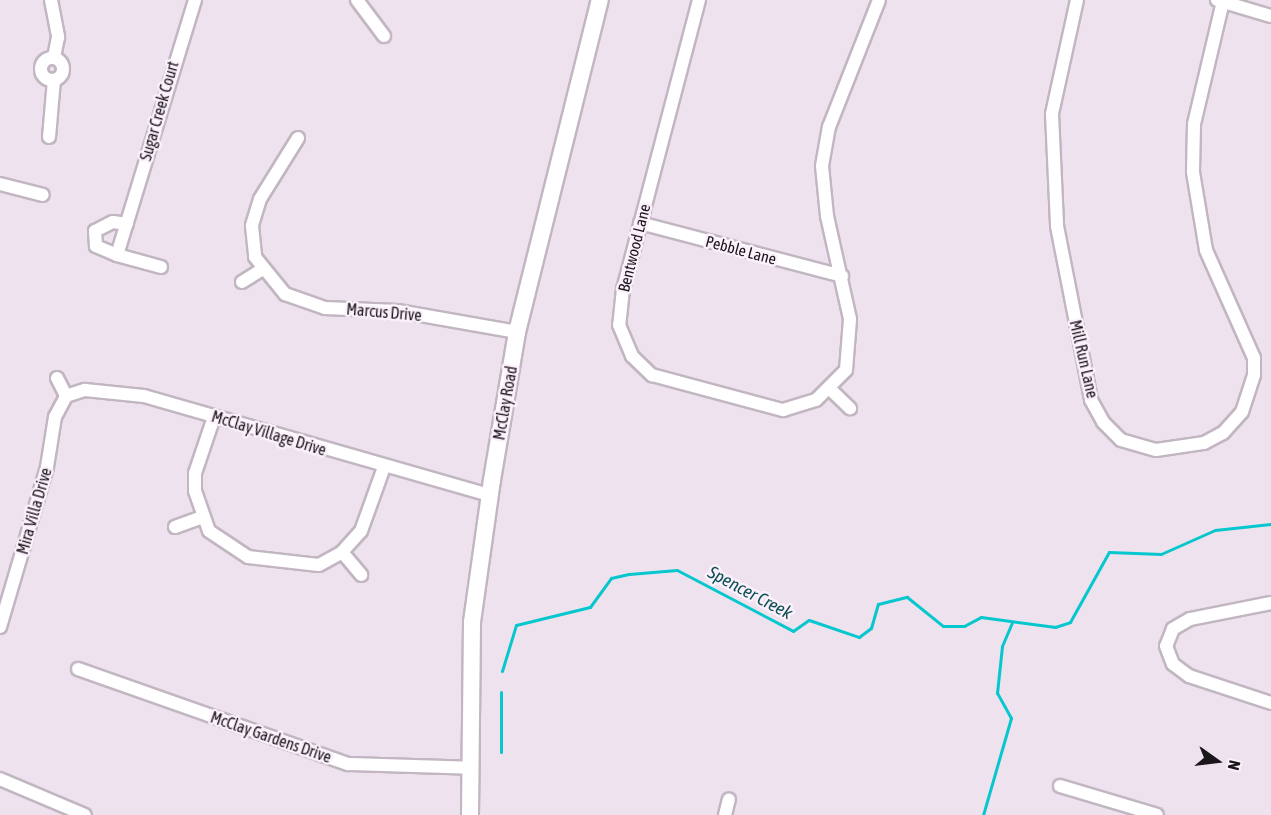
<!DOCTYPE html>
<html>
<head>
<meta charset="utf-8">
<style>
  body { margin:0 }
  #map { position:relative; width:1271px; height:815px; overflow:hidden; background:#eee2ee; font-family:"Asap Condensed",sans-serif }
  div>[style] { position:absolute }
  .stream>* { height:3px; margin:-1.5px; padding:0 1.5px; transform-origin:1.5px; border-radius:1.5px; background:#06c7ce }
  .roads { filter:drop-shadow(2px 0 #c1b6c1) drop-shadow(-2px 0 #c1b6c1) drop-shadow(0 2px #c1b6c1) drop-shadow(0 -2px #c1b6c1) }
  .street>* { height:12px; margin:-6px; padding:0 6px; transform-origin:6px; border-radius:6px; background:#fff }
  .street>.ring { margin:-6px; padding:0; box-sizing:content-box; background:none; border:12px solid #fff; border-radius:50% }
  .secondary>* { height:16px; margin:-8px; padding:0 8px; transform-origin:8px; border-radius:8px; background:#fff }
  span { translate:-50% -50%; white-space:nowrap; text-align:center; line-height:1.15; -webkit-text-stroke:5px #fbf0fb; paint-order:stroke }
  .street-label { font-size:16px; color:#1a161a }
  .water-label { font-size:18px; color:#0b5053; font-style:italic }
  .north { position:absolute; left:1187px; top:731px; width:60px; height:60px; -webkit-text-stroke:4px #fbf0fb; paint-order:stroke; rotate:104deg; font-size:16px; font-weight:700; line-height:24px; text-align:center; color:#1a161a }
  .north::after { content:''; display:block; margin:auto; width:21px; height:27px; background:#1a161a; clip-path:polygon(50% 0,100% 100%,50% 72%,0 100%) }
</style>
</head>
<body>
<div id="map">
  <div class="stream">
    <i style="left:502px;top:671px;width:48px;rotate:-73.1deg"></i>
    <i style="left:516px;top:625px;width:76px;rotate:-13.7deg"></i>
    <i style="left:590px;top:607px;width:36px;rotate:-54deg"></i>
    <i style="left:611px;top:578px;width:18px;rotate:-13deg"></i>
    <i style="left:629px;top:574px;width:48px;rotate:-4.8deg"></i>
    <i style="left:677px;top:570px;width:131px;rotate:27.7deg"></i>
    <i style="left:793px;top:631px;width:19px;rotate:-35deg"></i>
    <i style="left:809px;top:620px;width:53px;rotate:18.8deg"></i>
    <i style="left:859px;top:637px;width:15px;rotate:-37deg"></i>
    <i style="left:871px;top:628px;width:25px;rotate:-74deg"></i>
    <i style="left:878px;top:604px;width:30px;rotate:-14deg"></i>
    <i style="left:907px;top:597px;width:46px;rotate:38.9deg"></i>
    <i style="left:943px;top:626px;width:21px"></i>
    <i style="left:964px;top:626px;width:19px;rotate:-28deg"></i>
    <i style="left:981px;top:617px;width:75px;rotate:7.7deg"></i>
    <i style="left:1055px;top:627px;width:16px;rotate:-18deg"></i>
    <i style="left:1070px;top:622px;width:80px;rotate:-60.9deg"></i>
    <i style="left:1109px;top:552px;width:52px;rotate:2.2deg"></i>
    <i style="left:1161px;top:554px;width:59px;rotate:-24deg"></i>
    <i style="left:1215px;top:530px;width:56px;rotate:-6.1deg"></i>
    <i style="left:501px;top:752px;width:60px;rotate:-90deg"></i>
    <i style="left:983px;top:815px;width:101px;rotate:-73.9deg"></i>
    <i style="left:1011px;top:718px;width:29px;rotate:-119deg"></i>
    <i style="left:997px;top:693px;width:47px;rotate:-83.9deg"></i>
    <i style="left:1002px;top:646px;width:25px;rotate:-67deg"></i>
  </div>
  <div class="roads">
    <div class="street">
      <i style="left:51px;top:0;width:38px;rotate:79deg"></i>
      <i style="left:58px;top:37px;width:21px;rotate:101deg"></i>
      <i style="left:357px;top:0;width:45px;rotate:53.1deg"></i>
      <i style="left:699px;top:0;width:299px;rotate:104.7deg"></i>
      <i style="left:623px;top:289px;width:36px;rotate:96deg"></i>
      <i style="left:619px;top:325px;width:34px;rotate:67deg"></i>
      <i style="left:632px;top:356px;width:28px;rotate:44deg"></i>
      <i style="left:652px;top:375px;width:136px;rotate:15deg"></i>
      <i style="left:783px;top:410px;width:34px;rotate:-17deg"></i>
      <i style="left:816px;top:400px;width:42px;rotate:-45deg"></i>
      <i style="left:846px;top:370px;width:51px;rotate:-85.5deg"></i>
      <i style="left:850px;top:319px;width:106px;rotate:-102.6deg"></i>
      <i style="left:827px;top:216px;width:50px;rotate:-95.7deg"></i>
      <i style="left:822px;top:166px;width:40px;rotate:-80deg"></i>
      <i style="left:829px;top:127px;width:136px;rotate:-68.5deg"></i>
      <i style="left:1077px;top:0;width:117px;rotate:102.4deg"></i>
      <i style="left:1052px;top:114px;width:112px;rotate:87.4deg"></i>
      <i style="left:1057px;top:226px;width:177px;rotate:78.9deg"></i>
      <i style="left:1091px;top:400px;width:25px;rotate:61deg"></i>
      <i style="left:1103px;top:422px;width:25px;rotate:45deg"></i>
      <i style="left:1121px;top:440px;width:36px;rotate:16deg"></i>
      <i style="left:1156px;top:450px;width:49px;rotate:-8.3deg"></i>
      <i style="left:1204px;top:443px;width:21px;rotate:-28deg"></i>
      <i style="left:1223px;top:433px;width:28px;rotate:-48deg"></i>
      <i style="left:1242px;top:412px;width:39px;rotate:-72deg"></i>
      <i style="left:1254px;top:375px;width:17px;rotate:-90deg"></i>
      <i style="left:1254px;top:358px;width:118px;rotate:-114deg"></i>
      <i style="left:1206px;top:250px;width:79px;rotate:-99.5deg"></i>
      <i style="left:1193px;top:172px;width:48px;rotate:-88.8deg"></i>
      <i style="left:1194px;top:124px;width:126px;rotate:-76.7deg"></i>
      <i style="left:1217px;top:0;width:56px;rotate:16.5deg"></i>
      <i class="ring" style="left:41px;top:58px;width:10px;height:10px"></i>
      <i style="left:49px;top:137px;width:57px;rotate:-85deg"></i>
      <i style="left:298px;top:138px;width:72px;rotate:121.9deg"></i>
      <i style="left:260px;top:199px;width:28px;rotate:107deg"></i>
      <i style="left:252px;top:226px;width:31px;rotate:84deg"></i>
      <i style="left:255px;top:257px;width:48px;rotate:51deg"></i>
      <i style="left:285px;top:294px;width:42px;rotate:19.3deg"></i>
      <i style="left:325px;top:308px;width:73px;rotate:2.4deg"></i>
      <i style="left:398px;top:311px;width:121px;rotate:10deg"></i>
      <i style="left:0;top:184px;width:44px;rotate:14.3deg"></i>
      <i style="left:640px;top:223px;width:209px;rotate:14.7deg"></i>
      <i style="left:117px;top:255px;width:23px;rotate:-157deg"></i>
      <i style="left:96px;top:246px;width:15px;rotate:-94deg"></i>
      <i style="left:95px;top:231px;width:20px;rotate:-27deg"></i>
      <i style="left:113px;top:222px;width:14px;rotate:8deg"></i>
      <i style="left:161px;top:267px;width:46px;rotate:-164.7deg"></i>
      <i style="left:117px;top:255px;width:267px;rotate:-73deg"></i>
      <i style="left:242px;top:282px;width:25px;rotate:-32deg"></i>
      <i style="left:57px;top:378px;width:20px;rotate:63deg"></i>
      <i style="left:830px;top:389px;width:28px;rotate:44deg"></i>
      <i style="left:66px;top:396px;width:20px;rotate:-18deg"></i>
      <i style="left:85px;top:390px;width:59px;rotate:5.8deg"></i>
      <i style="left:144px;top:396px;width:359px;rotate:16deg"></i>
      <i style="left:214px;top:417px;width:59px;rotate:108.7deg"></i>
      <i style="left:195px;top:473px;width:18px;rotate:90deg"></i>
      <i style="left:195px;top:491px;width:42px;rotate:70.7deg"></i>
      <i style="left:209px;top:531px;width:47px;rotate:33.7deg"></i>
      <i style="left:248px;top:557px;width:71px;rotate:6.4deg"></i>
      <i style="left:319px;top:565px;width:26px;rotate:-29deg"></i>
      <i style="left:342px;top:552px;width:28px;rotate:-48deg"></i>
      <i style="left:361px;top:531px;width:68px;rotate:-70.2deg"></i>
      <i style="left:175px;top:527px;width:30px;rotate:-20deg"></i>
      <i style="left:342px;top:552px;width:30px;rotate:50deg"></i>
      <i style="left:1271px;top:603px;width:83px;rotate:168.8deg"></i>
      <i style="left:1190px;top:619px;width:20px;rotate:150deg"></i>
      <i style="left:1173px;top:629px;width:18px;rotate:112deg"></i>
      <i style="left:1166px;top:646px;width:19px;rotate:69deg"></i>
      <i style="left:1173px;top:664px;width:20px;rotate:37deg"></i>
      <i style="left:1189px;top:676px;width:86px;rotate:18.2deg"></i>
      <i style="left:0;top:627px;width:167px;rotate:-73.6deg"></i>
      <i style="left:47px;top:467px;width:51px;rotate:-80.9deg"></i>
      <i style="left:55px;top:417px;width:24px;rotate:-62deg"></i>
      <i style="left:78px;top:669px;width:286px;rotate:19.4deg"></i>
      <i style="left:348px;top:764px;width:124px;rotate:1.8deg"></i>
      <i style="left:0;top:779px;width:92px;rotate:23deg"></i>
      <i style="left:1060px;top:786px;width:101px;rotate:16.6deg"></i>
      <i style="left:725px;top:815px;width:16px;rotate:-76deg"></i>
    </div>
    <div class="secondary">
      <i style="left:470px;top:815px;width:193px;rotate:-89.4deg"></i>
      <i style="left:472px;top:622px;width:143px;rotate:-82deg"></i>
      <i style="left:492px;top:480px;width:150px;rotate:-80.4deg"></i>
      <i style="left:517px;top:332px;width:342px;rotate:-76deg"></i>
    </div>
  </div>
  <div class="street-label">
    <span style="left:159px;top:111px;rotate:-74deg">Sugar Creek Court</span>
    <span style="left:634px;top:248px;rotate:-76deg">Bentwood Lane</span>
    <span style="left:741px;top:250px;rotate:15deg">Pebble Lane</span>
    <span style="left:384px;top:312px;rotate:5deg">Marcus Drive</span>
    <span style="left:1084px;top:359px;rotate:77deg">Mill Run Lane</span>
    <span style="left:505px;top:403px;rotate:-80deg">McClay Road</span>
    <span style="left:269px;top:433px;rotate:17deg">McClay Village Drive</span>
    <span style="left:34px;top:511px;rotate:-74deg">Mira Villa Drive</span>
    <span style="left:271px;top:737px;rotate:19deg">McClay Gardens Drive</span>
  </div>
  <div class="water-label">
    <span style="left:750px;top:593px;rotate:28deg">Spencer Creek</span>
  </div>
  <div class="north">N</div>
</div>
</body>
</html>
